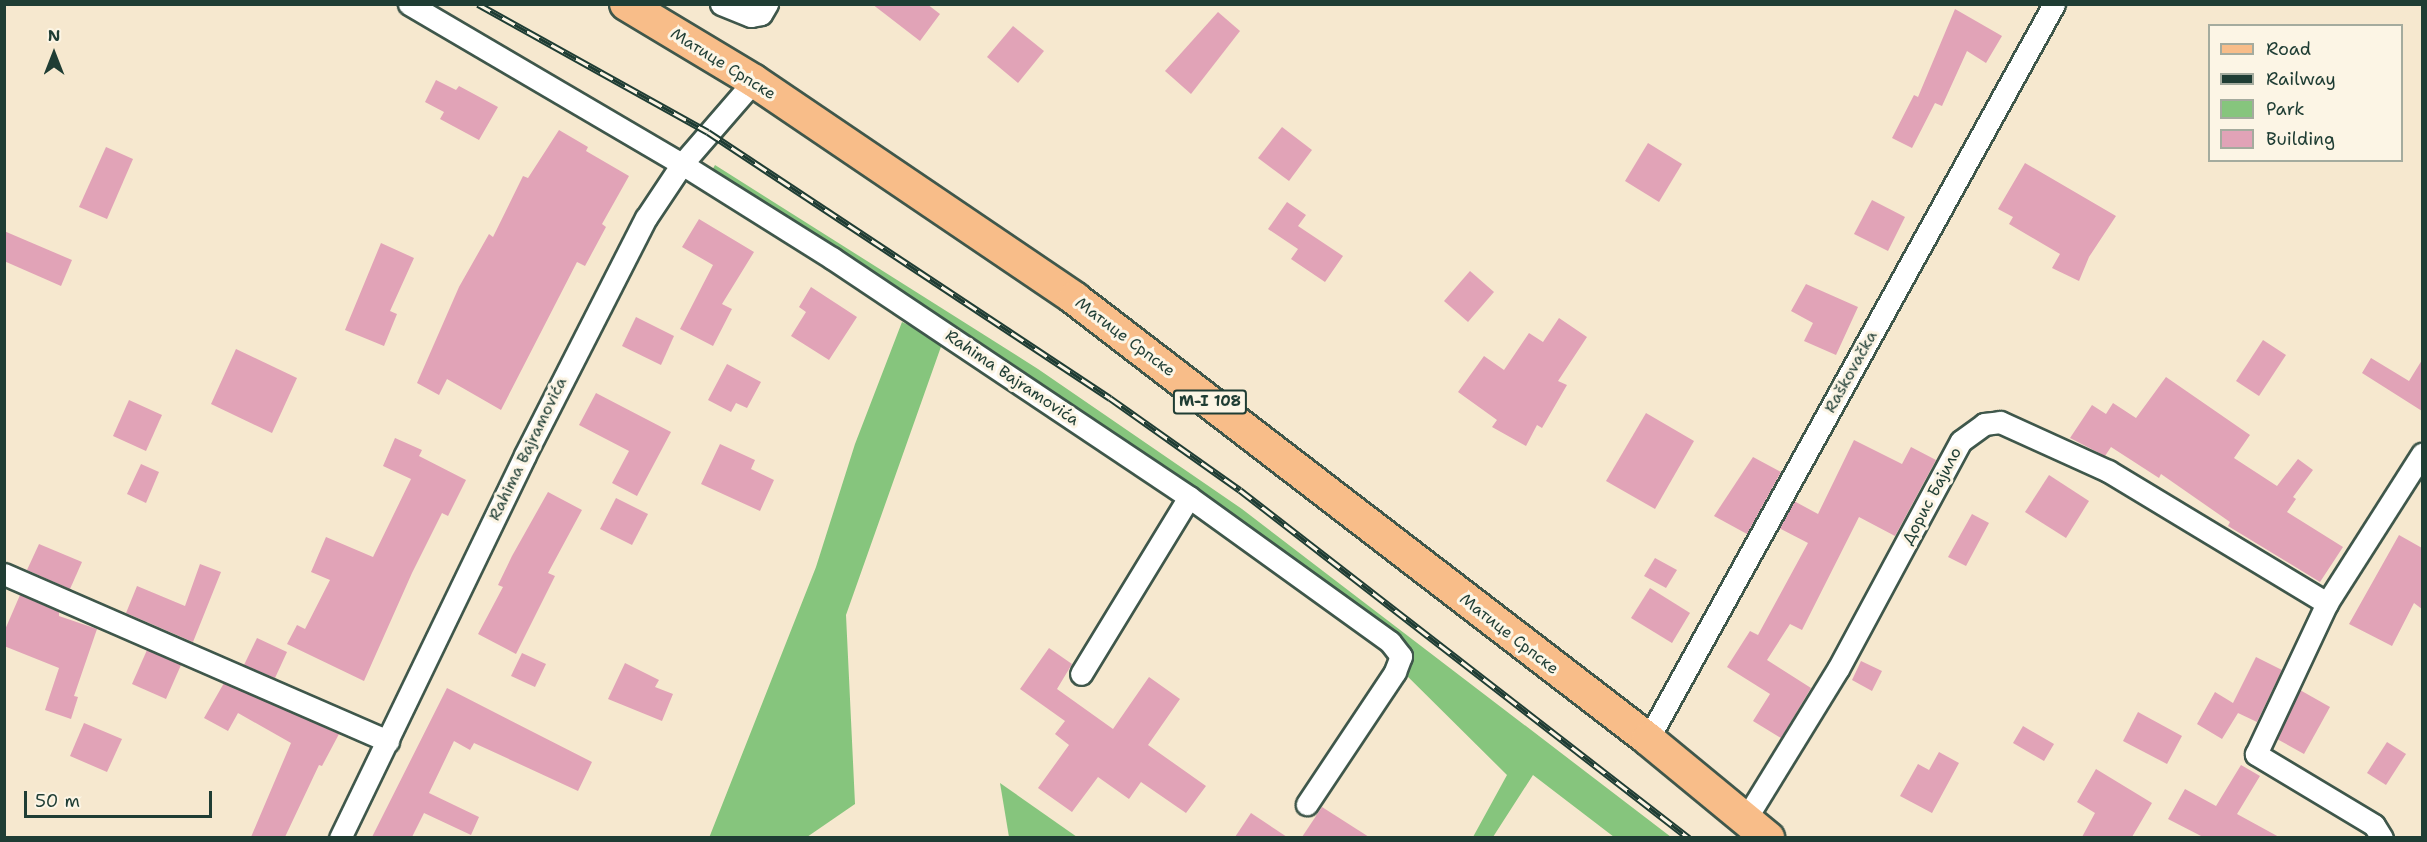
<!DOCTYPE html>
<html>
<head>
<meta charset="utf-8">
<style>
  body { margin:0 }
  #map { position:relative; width:2427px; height:842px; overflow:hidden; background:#f6e8cf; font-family:"Shantell Sans",sans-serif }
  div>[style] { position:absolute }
  .green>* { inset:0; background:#86c57d }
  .building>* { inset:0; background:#e1a3b7 }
  .roads { filter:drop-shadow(2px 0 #3f574b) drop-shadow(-2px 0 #3f574b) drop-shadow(0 2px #3f574b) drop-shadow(0 -2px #3f574b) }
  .minor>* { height:21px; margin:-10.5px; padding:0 10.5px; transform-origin:10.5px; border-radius:10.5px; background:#fff }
  .primary>* { height:32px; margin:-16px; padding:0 16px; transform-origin:16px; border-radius:16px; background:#f8bd89 }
  .rail>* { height:7px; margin-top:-3.5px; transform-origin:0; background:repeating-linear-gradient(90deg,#fcf5e5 0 14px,#1f3d34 0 28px); box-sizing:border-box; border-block:2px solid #1f3d34 }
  span { translate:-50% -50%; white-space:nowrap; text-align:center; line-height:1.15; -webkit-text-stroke:6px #fcf5e5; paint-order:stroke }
  .shield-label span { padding:2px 4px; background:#fcf5e5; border:2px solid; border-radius:4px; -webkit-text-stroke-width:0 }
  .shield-label { font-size:15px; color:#1f3d34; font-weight:700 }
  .street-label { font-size:16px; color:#1f3d34 }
  .frame { position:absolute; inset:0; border:6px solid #1f3d34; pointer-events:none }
  .legend { position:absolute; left:2208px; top:24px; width:195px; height:138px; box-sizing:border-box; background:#fcf5e5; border:2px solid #a4ab9e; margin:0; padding:8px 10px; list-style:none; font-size:18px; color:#1f3d34 }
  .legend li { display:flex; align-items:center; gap:12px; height:30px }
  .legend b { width:30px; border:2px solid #a4ab9e }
  .north { position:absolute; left:24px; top:24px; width:60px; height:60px; -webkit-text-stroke:4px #fcf5e5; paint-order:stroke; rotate:0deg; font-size:16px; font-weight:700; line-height:24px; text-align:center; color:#1f3d34 }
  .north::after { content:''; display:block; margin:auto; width:21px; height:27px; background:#1f3d34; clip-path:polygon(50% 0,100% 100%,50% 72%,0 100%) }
  .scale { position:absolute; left:24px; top:791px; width:188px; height:27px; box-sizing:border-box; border:3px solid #1f3d34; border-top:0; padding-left:8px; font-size:18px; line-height:21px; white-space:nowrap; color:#1f3d34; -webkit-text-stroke:4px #fcf5e5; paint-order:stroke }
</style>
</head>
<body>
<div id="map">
  <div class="green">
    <i style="clip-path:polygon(715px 165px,1038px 369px,1242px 509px,1671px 837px,1614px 837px,1533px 775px,1493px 837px,1473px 837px,1507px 775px,1393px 662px,1402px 650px,706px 181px)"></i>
    <i style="clip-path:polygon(902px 322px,943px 341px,846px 615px,855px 804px,807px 837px,709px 838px,816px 567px,855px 444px)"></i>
    <i style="clip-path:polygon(1000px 783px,1077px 837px,1009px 837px)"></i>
  </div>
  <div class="building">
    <i style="clip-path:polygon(872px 4px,927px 4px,940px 14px,920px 41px)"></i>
    <i style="clip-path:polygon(1955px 9px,2002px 36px,1986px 63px,1967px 51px,1942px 106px,1935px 103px,1912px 148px,1892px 138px,1914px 95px,1918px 97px)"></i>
    <i style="clip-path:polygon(1218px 12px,1240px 31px,1191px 94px,1165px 71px)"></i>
    <i style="clip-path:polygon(1013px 26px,1044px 51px,1018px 83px,987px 57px)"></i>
    <i style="clip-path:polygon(436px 80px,456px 90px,459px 86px,498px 107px,479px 140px,440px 119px,444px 112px,425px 102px)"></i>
    <i style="clip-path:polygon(1282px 127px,1312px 150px,1289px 181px,1258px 158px)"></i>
    <i style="clip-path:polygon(559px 130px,588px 147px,586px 151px,629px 176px,602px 224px,606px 227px,585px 266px,577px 262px,501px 410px,447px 379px,439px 395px,417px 383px,459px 287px,489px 234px,493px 237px,523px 176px,528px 178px)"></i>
    <i style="clip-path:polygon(1648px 143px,1682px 164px,1659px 202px,1625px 181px)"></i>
    <i style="clip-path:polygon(106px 147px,133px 159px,107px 219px,79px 207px)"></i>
    <i style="clip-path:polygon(2025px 163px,2116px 216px,2089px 257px,2079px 281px,2052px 268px,2060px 254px,2009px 224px,2013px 217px,1998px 209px)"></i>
    <i style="clip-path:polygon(1872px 200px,1905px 217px,1888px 251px,1854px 234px)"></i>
    <i style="clip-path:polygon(1287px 202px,1306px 215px,1298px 226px,1343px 256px,1325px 282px,1291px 259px,1298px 249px,1268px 229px)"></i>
    <i style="clip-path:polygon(699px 219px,754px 252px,722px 304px,732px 309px,713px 346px,680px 329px,713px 265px,682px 247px)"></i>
    <i style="clip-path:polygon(4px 231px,72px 260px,61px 286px,4px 261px)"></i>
    <i style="clip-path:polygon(381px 243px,414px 258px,390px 311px,397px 314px,384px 346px,345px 330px)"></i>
    <i style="clip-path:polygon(1470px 271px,1494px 292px,1468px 322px,1444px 301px)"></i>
    <i style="clip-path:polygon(1806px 284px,1858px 307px,1836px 355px,1804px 341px,1813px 323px,1791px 311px)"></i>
    <i style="clip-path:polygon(811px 287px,857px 317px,829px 360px,791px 336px,806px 312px,799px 307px)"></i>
    <i style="clip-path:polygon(636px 317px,674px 336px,661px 365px,622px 346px)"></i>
    <i style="clip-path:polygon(1559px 318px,1587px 337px,1558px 381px,1567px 385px,1542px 428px,1537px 425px,1526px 446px,1492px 427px,1497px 420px,1458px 392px,1484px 356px,1504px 370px,1529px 333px,1543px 342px)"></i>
    <i style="clip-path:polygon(2263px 340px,2286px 355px,2259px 396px,2236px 381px)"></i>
    <i style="clip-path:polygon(236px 349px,297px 378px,272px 433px,211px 404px)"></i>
    <i style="clip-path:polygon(2371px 358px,2409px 381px,2422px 360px,2422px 411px,2362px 373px)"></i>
    <i style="clip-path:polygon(727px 364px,761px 382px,747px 408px,736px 403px,731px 412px,708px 400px)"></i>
    <i style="clip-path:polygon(2166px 377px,2250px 435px,2234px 458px,2277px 486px,2298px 459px,2313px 470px,2293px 497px,2296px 499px,2287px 512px,2343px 547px,2320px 582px,2228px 526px,2230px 522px,2161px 474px,2159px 478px,2111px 447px,2105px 456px,2070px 438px,2092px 405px,2106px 414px,2113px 403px,2136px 418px)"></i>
    <i style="clip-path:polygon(596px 393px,671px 432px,637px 496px,612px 483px,629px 451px,579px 425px)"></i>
    <i style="clip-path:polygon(129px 400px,162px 415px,146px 451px,113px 436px)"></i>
    <i style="clip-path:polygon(1646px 413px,1694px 441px,1655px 509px,1606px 481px)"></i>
    <i style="clip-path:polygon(395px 438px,422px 450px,419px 456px,466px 480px,448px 516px,442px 513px,412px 573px,364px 681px,287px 644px,297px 625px,305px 629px,330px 580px,311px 572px,326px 537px,373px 557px,411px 479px,383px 466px)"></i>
    <i style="clip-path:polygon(1854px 440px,1902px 464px,1911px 447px,1936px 460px,1895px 536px,1859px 517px,1802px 630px,1790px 624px,1767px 660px,1811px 688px,1781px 738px,1753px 721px,1770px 694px,1727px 667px,1750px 631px,1758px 635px,1808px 543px,1779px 528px,1794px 501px,1818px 514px)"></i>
    <i style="clip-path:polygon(720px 444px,755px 460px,751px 469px,774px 480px,760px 511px,701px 484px)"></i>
    <i style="clip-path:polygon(1753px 457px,1781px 472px,1747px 534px,1714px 516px)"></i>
    <i style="clip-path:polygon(141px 464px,159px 472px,146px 503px,127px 494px)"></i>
    <i style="clip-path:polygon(2049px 475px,2089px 501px,2066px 538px,2025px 512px)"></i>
    <i style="clip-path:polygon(548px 492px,582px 510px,548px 573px,555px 576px,516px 654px,478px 634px,503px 587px,498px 585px,512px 556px)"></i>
    <i style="clip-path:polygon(616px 498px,648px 514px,632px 545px,600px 529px)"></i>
    <i style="clip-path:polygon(1972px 514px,1989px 523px,1966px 566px,1948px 557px)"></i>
    <i style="clip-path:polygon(2399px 535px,2422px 548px,2422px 609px,2414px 603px,2392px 646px,2349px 624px)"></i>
    <i style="clip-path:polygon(39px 544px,82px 562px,70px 589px,27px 570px)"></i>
    <i style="clip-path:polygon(1655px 558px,1677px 570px,1666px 588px,1644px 576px)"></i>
    <i style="clip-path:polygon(200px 564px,221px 572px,193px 642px,126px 613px,137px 586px,185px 606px)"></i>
    <i style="clip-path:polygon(1650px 588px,1690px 613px,1672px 643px,1631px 618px)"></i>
    <i style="clip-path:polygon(20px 595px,59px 612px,59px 616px,97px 629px,74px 696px,78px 697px,71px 719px,45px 710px,59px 668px,4px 646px,4px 632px)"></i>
    <i style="clip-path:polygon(257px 638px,287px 652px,275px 678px,244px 665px)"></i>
    <i style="clip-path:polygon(1049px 648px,1072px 664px,1057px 689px,1113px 729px,1149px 677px,1180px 699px,1148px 745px,1206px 786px,1186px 813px,1141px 782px,1129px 799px,1098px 777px,1072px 812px,1038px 788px,1069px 745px,1055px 734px,1065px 721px,1020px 689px)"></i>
    <i style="clip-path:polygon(147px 650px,181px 665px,166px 699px,132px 684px)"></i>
    <i style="clip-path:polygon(522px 653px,546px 664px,535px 687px,511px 676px)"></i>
    <i style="clip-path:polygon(2256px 657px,2282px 670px,2257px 722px,2238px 713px,2222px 739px,2197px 724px,2215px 692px,2233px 703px)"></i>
    <i style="clip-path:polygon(1861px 661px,1882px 671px,1872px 691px,1852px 680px)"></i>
    <i style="clip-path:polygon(625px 663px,659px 680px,655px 687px,673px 694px,662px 721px,608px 699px)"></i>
    <i style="clip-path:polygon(224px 683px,339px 734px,322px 766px,319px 765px,285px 837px,251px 837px,291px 743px,238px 713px,228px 731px,204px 718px)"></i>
    <i style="clip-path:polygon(447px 688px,592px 762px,578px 791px,474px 743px,470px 750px,454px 741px,429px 793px,479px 817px,471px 835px,424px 813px,412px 837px,372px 837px)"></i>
    <i style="clip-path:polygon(2300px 690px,2330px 707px,2304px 754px,2277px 739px)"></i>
    <i style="clip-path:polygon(2138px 712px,2182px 736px,2167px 764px,2123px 741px)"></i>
    <i style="clip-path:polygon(84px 723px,122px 739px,107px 772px,70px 756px)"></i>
    <i style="clip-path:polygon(2023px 726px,2054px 744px,2044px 761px,2013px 743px)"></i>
    <i style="clip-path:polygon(2387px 742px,2406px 754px,2386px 785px,2367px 773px)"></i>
    <i style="clip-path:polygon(1939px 752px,1959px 763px,1932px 813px,1900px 796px,1918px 764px,1929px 770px)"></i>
    <i style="clip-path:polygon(2241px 765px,2260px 776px,2237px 814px,2279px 837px,2203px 837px,2168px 819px,2185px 789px,2216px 806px)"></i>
    <i style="clip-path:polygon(2096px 769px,2152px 803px,2132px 837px,2082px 837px,2095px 813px,2077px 802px)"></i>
    <i style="clip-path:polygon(1322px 807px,1369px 837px,1302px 837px)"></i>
    <i style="clip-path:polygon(1251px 813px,1287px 837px,1235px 837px)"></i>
  </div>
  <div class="roads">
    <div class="minor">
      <i style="left:409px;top:4px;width:316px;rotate:30.4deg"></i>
      <i style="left:682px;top:164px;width:177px;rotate:32.1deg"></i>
      <i style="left:832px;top:258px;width:430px;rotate:33.8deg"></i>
      <i style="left:1189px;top:497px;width:207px;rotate:121.4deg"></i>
      <i style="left:721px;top:4px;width:32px;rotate:22deg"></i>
      <i style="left:751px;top:16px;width:10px;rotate:-11deg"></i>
      <i style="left:761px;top:14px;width:12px;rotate:-59deg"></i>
      <i style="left:1189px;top:497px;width:248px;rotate:35.8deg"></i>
      <i style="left:1390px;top:642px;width:18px;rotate:52deg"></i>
      <i style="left:1401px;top:656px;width:17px;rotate:111deg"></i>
      <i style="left:1395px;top:672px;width:159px;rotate:123.7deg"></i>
      <i style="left:4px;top:574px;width:419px;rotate:23.5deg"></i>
      <i style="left:1648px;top:739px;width:840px;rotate:-61.08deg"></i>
      <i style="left:1745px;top:820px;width:177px;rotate:-58.4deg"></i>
      <i style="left:1838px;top:669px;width:259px;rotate:-61.7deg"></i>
      <i style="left:1961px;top:441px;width:29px;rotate:-36deg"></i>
      <i style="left:1984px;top:424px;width:16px;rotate:-7deg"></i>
      <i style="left:2000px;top:422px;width:119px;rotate:24.4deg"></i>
      <i style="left:2108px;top:471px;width:256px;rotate:31.1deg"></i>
      <i style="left:340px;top:838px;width:425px;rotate:-64.2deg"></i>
      <i style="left:525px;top:455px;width:266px;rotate:-63deg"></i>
      <i style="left:646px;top:218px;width:65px;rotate:-56.3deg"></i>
      <i style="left:682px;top:164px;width:110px;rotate:-49.1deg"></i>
      <i style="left:2382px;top:838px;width:15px;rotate:-122deg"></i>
      <i style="left:2374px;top:825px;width:138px;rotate:-149deg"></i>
      <i style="left:2256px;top:754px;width:167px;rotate:-64.8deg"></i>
      <i style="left:2327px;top:603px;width:177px;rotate:-57.5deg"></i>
    </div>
    <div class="primary">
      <i style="left:626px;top:4px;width:149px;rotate:31deg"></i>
      <i style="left:754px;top:81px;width:387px;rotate:34.1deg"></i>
      <i style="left:1074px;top:298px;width:724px;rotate:37.53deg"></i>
      <i style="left:1648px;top:739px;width:156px;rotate:39.5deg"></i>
    </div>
  </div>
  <div class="rail">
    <i style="left:478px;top:4px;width:263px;rotate:29.1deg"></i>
    <i style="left:708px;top:132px;width:482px;rotate:33.5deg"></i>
    <i style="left:1110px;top:398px;width:159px;rotate:35.3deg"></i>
    <i style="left:1240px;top:490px;width:568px;rotate:37.78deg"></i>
  </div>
  <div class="shield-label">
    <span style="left:1210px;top:402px">M-I 108</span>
  </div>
  <div class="street-label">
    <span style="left:723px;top:64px;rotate:32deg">Матице Српске</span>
    <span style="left:1125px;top:337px;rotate:37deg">Матице Српске</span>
    <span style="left:1851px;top:372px;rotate:-61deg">Raškovačka</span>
    <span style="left:1012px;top:378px;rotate:34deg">Rahima Bajramovića</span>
    <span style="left:528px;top:449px;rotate:-64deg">Rahima Bajramovića</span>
    <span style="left:1932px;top:496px;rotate:-62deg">Дорис Бајило</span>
    <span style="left:1509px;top:634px;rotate:38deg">Матице Српске</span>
  </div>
  <div class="frame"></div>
  <ul class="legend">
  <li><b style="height:8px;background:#f8bd89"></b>Road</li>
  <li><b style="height:8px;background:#1f3d34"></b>Railway</li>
  <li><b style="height:16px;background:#86c57d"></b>Park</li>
  <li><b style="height:16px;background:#e1a3b7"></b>Building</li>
  </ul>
  <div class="north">N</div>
  <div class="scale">50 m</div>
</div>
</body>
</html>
